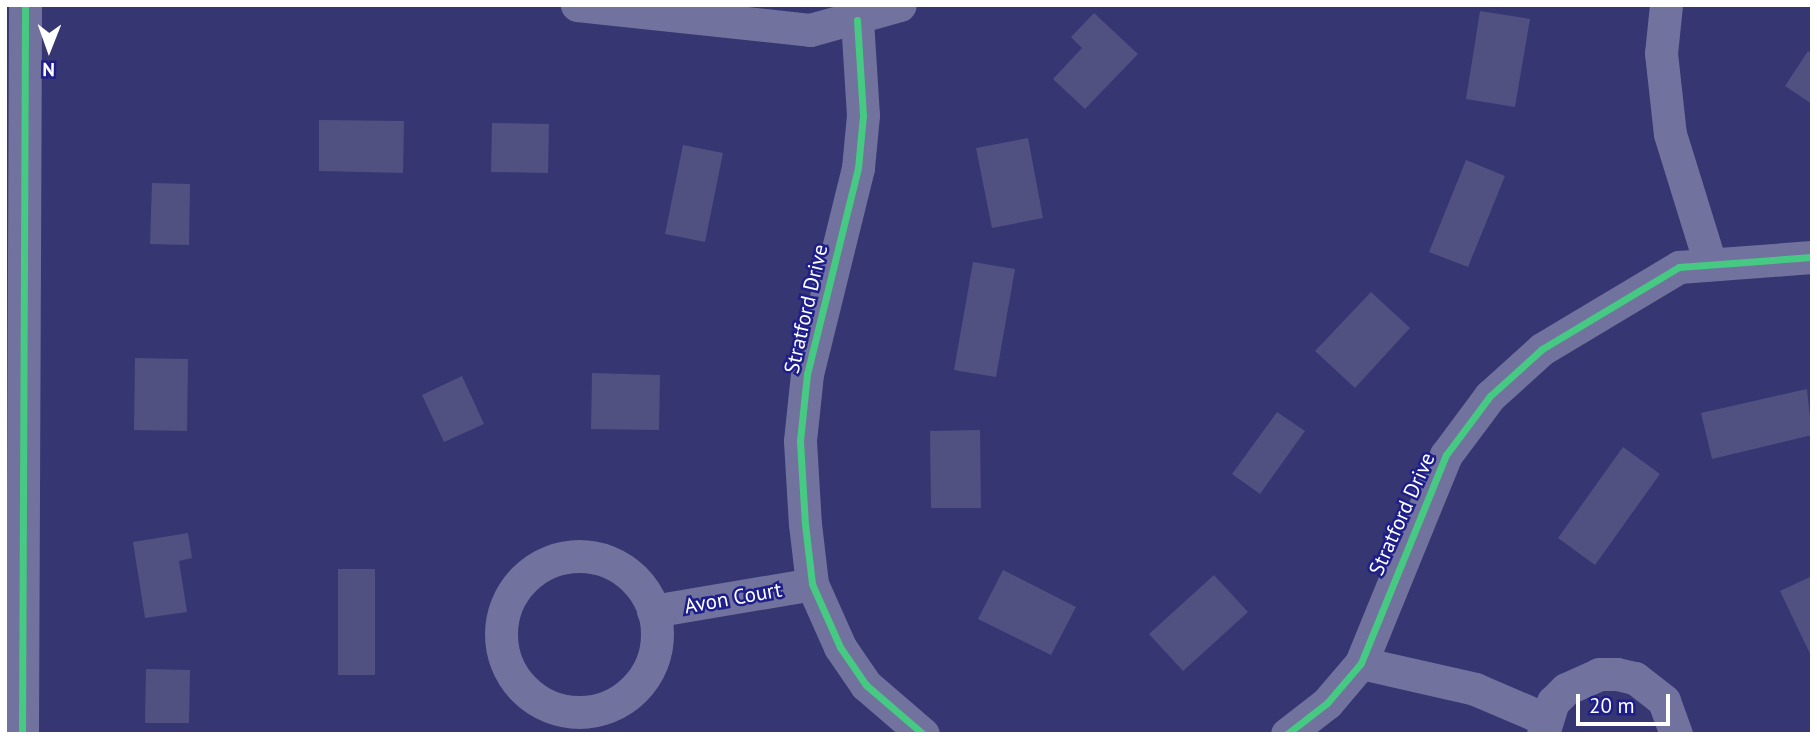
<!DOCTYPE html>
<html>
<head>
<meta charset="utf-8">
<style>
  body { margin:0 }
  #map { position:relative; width:1817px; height:739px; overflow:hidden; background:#363672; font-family:"PT Sans",sans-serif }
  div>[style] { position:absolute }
  .building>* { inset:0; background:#505181 }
  .minor>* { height:33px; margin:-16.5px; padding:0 16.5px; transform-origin:16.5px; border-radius:16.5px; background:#72729e }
  .minor>.ring { margin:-16.5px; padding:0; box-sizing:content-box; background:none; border:33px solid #72729e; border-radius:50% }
  .cycleway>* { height:7px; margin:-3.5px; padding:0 3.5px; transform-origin:3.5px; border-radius:3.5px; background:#46c982 }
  span { translate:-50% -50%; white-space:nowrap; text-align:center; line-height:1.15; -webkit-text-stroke:5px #1e1e8b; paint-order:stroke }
  .street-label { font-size:21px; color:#fff }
  .frame { position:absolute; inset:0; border:7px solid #fff; pointer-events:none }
  .north { position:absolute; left:14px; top:14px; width:70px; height:70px; -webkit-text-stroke:5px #1e1e8b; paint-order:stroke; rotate:181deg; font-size:19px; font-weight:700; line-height:28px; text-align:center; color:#fff }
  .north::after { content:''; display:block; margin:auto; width:24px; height:32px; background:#fff; clip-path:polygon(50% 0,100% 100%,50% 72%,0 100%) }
  .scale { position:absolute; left:1576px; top:694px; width:94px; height:32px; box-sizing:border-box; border:4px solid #fff; border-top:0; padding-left:9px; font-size:21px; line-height:24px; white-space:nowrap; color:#fff; -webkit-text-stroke:5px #1e1e8b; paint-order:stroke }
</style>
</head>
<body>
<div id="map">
  <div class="building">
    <i style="clip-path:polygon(1480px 11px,1530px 19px,1515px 107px,1466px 99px)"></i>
    <i style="clip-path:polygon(1094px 13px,1138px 54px,1085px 109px,1053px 79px,1082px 48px,1071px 37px)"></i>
    <i style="clip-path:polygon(1808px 51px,1812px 54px,1812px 104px,1785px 86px)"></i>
    <i style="clip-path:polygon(319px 120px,404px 121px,403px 173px,319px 171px)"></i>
    <i style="clip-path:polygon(492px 123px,549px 124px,548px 173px,491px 172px)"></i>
    <i style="clip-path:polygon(1028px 138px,1043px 218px,992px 228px,976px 148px)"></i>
    <i style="clip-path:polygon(683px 145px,723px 153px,705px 242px,665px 234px)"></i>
    <i style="clip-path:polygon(1466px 160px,1505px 176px,1468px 267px,1429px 252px)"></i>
    <i style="clip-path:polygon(152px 183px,190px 184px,189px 245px,150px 244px)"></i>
    <i style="clip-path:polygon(973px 262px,1015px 269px,996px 377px,954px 370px)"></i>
    <i style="clip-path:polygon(1371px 292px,1410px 328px,1355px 388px,1315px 351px)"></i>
    <i style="clip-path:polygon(135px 358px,188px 359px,187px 431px,134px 430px)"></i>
    <i style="clip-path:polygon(592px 373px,660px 375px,659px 430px,591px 429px)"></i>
    <i style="clip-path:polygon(462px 376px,484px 424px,444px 442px,422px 395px)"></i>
    <i style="clip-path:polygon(1807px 389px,1812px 435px,1712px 459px,1701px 413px)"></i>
    <i style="clip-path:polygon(1277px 412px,1305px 431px,1260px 494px,1232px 474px)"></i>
    <i style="clip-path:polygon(980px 430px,981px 508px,931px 508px,930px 431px)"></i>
    <i style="clip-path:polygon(1623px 447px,1660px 474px,1595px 565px,1558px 538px)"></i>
    <i style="clip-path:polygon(188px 533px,192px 558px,179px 561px,187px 612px,145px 618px,133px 542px)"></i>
    <i style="clip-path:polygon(338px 569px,375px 569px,375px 675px,338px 675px)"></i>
    <i style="clip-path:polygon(1003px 570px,1076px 607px,1051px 655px,978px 619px)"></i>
    <i style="clip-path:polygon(1214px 575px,1248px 612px,1183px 671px,1149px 634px)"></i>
    <i style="clip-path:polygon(1812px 576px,1812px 658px,1780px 591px)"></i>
    <i style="clip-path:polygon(146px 669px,190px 670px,189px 723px,145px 723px)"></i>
  </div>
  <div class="minor">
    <i style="left:577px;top:5px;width:234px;rotate:6.1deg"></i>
    <i style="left:810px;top:30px;width:93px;rotate:-15.5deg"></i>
    <i style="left:1666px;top:5px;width:48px;rotate:95.9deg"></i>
    <i style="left:1661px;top:53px;width:81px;rotate:83.7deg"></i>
    <i style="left:1670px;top:134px;width:135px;rotate:72.8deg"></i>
    <i style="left:857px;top:20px;width:95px;rotate:86.4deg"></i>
    <i style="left:863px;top:115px;width:53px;rotate:95.4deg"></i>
    <i style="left:858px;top:168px;width:212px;rotate:103.9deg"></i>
    <i style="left:807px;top:374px;width:67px;rotate:96deg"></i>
    <i style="left:800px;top:441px;width:83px;rotate:86.6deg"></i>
    <i style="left:805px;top:524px;width:60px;rotate:83.3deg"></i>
    <i style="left:812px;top:584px;width:69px;rotate:66deg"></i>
    <i style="left:840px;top:647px;width:46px;rotate:55.6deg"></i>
    <i style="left:866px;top:685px;width:75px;rotate:40.7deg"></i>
    <i class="ring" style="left:501px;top:556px;width:123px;height:123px"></i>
    <i style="left:653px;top:611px;width:161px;rotate:-9.6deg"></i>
    <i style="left:1361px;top:663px;width:117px;rotate:12.8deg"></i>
    <i style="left:1475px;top:689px;width:76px;rotate:23.2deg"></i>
    <i style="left:22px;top:734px;width:729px;rotate:-89.76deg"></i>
    <i style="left:1287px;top:734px;width:51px;rotate:-37.8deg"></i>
    <i style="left:1327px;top:703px;width:52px;rotate:-49.6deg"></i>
    <i style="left:1361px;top:663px;width:225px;rotate:-67.8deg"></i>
    <i style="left:1446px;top:455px;width:74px;rotate:-53.3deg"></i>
    <i style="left:1490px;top:396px;width:70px;rotate:-42.1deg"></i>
    <i style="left:1542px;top:349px;width:160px;rotate:-30.9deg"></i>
    <i style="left:1679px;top:267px;width:133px;rotate:-4.3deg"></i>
    <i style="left:1543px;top:734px;width:34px;rotate:-73deg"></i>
    <i style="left:1553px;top:702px;width:18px;rotate:-45deg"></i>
    <i style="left:1566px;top:689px;width:36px;rotate:-24deg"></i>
    <i style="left:1599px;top:674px;width:18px"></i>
    <i style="left:1617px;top:674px;width:18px;rotate:13deg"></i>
    <i style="left:1635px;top:678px;width:37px;rotate:38deg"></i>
    <i style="left:1664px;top:701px;width:35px;rotate:70deg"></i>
  </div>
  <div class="cycleway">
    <i style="left:857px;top:20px;width:95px;rotate:86.4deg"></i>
    <i style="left:863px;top:115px;width:53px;rotate:95.4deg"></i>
    <i style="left:858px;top:168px;width:212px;rotate:103.9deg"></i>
    <i style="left:807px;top:374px;width:67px;rotate:96deg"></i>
    <i style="left:800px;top:441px;width:83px;rotate:86.6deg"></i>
    <i style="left:805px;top:524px;width:60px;rotate:83.3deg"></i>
    <i style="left:812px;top:584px;width:69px;rotate:66deg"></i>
    <i style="left:840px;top:647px;width:46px;rotate:55.6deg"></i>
    <i style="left:866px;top:685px;width:75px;rotate:40.7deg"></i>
    <i style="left:22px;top:734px;width:729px;rotate:-89.76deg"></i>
    <i style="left:1287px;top:734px;width:51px;rotate:-37.8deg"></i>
    <i style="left:1327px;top:703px;width:52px;rotate:-49.6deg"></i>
    <i style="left:1361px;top:663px;width:225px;rotate:-67.8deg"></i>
    <i style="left:1446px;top:455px;width:74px;rotate:-53.3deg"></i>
    <i style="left:1490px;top:396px;width:70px;rotate:-42.1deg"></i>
    <i style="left:1542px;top:349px;width:160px;rotate:-30.9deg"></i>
    <i style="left:1679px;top:267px;width:133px;rotate:-4.3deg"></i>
  </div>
  <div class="street-label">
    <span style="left:806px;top:309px;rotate:-77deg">Stratford Drive</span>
    <span style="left:1402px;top:514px;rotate:-66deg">Stratford Drive</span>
    <span style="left:733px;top:598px;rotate:-10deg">Avon Court</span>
  </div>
  <div class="frame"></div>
  <div class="north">N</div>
  <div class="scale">20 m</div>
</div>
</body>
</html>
